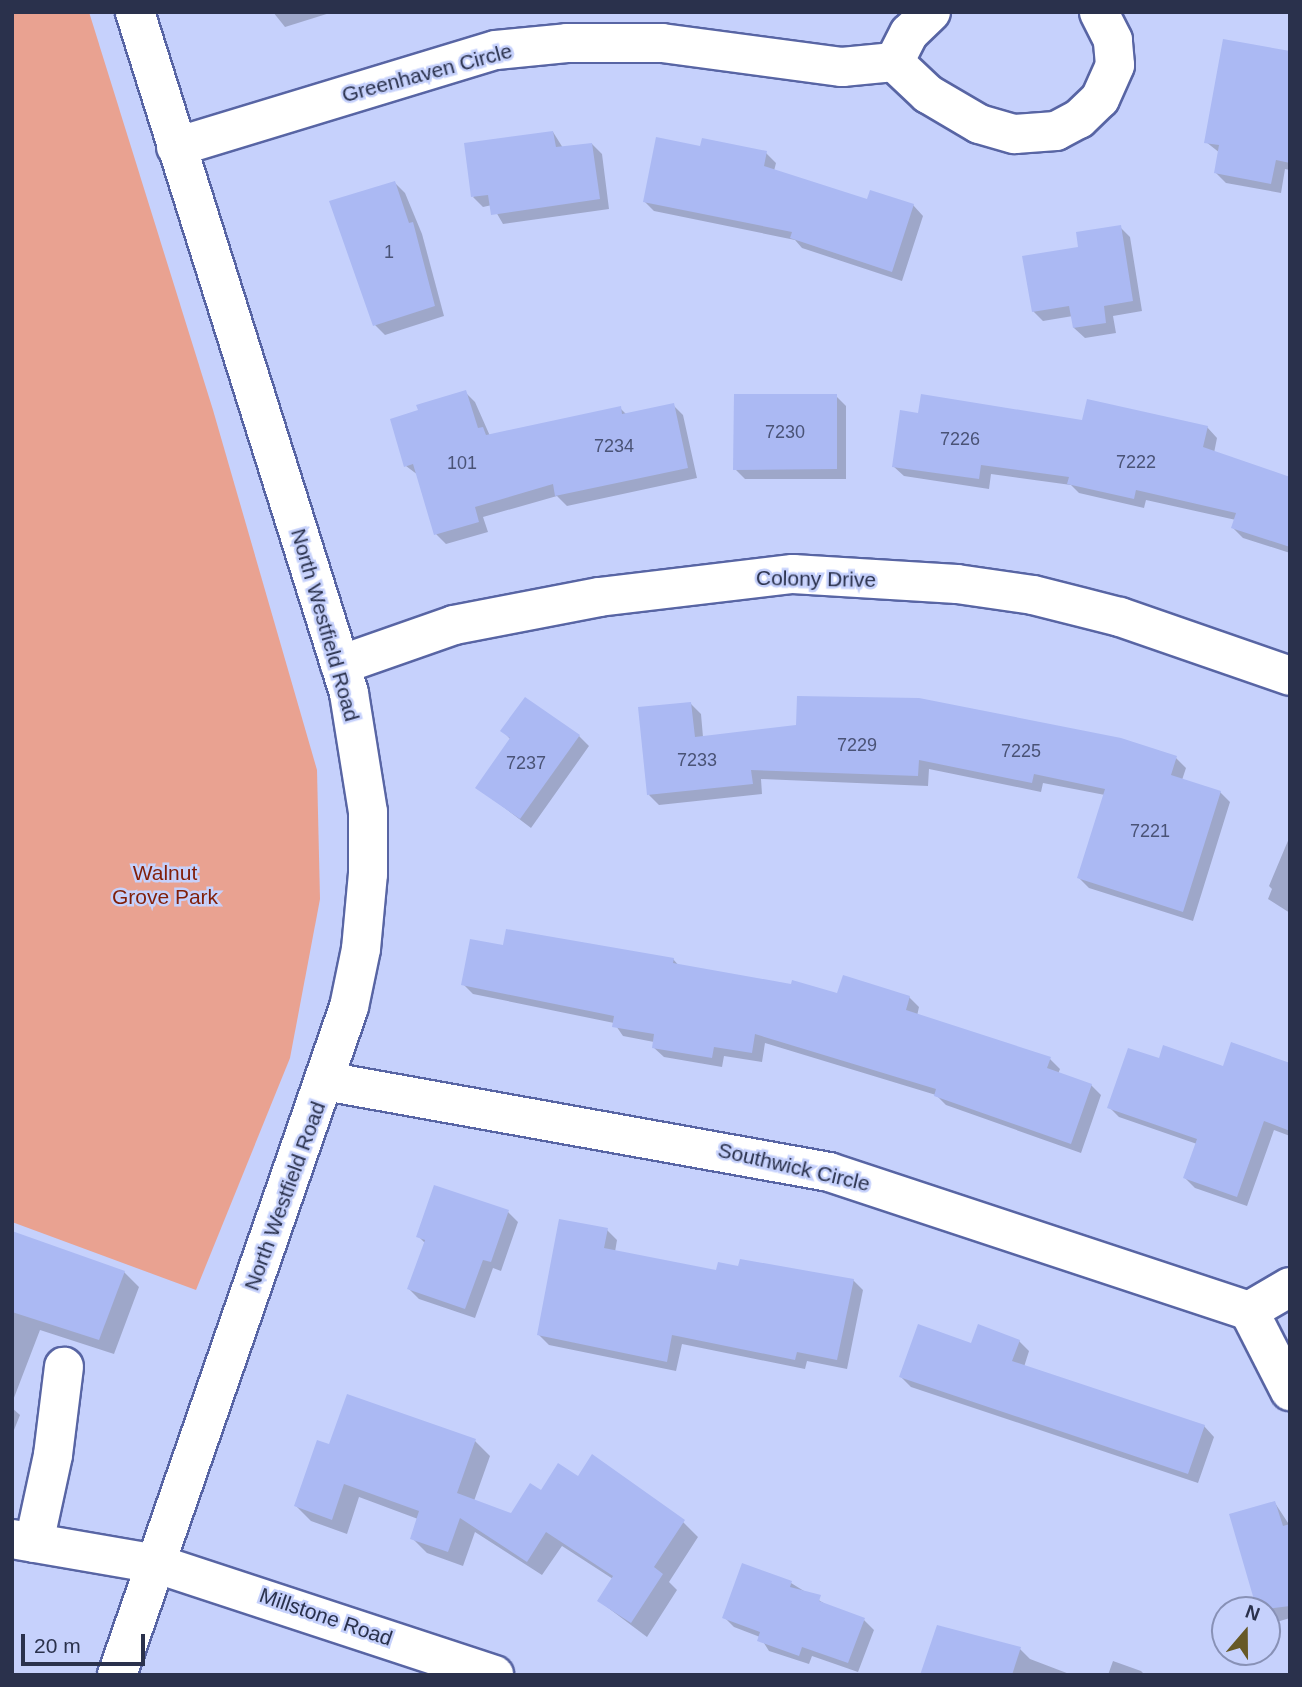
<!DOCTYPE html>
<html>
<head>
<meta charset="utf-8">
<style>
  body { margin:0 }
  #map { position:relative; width:1302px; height:1687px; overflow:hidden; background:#c6d1fc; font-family:Helvetica,sans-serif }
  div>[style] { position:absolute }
  .green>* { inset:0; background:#e9a291 }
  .shadow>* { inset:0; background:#0003 }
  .building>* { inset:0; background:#abb9f3 }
  .roads { filter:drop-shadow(2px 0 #5865a4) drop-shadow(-2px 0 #5865a4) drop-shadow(0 2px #5865a4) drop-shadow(0 -2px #5865a4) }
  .minor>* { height:38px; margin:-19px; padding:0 19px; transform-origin:19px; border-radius:19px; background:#fff }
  span { translate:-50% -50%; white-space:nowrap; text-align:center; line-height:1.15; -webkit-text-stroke:5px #c6d1fc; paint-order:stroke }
  .number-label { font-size:18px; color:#4a5376 }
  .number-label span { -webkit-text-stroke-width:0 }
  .street-label { font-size:21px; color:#2a314c }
  .park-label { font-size:21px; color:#801e08 }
  .frame { position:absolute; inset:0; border:14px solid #2a314c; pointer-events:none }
  .north { position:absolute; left:1211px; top:1596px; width:70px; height:70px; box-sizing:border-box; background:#c6d1fc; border:2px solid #8891b6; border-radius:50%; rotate:20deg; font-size:19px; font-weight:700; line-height:28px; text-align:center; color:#2a314c }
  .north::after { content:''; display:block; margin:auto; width:24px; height:32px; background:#675926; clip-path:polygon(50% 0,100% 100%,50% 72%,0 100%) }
  .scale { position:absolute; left:21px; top:1634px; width:124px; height:32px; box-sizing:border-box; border:4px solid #2a314c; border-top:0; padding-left:9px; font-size:21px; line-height:24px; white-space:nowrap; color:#2a314c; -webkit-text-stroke:5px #c6d1fc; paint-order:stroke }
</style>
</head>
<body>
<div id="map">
  <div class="green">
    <i style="clip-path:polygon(12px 12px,89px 12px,213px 410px,317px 770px,320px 899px,290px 1058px,196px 1290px,12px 1222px)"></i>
  </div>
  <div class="shadow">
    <i style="clip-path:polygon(273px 12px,333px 12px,285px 27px)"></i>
    <i style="clip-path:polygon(1290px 53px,1290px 170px,1285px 169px,1281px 193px,1226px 183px,1216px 173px,1220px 153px,1206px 142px)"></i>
    <i style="clip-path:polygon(553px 132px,563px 148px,592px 144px,602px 154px,609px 209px,503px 224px,492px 205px,483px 207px,473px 197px)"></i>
    <i style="clip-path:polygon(766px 153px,776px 163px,774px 171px,868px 201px,913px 205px,923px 216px,902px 281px,802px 248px,795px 240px,654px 211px,644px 201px)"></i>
    <i style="clip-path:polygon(395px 183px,405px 193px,422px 234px,444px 316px,385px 335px,375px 325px)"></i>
    <i style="clip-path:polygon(1120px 227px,1130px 237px,1142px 311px,1113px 316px,1116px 333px,1085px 338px,1074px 328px,1073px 316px,1043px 321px,1033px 311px,1080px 248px)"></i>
    <i style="clip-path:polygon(465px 392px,475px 402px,490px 436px,620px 408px,627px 415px,673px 405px,683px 415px,697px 478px,567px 506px,557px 496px,483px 517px,488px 532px,446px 544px,436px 534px,418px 475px,406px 466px)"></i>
    <i style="clip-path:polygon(836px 396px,846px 406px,846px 479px,745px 479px,735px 469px)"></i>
    <i style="clip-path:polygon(1083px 422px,1207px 427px,1217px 438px,1214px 453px,1290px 478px,1290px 553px,1243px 538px,1233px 528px,1236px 520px,1146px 500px,1144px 508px,1079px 493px,1071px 485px,991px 474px,989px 489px,904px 476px,893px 466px)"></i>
    <i style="clip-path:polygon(691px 704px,701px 714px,703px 737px,1176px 758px,1186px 768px,1182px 780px,1220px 792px,1230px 802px,1193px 921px,1089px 888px,1079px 878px,1105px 795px,1043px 783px,1041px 792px,929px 769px,928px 786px,761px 779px,762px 794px,659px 805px,649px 795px)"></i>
    <i style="clip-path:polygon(503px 731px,579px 736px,589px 746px,531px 828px,477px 787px,511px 740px)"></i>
    <i style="clip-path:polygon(1290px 836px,1290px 913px,1268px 899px,1272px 889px,1269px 886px)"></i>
    <i style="clip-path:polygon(504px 947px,673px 959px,680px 967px,838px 996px,909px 997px,919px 1007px,917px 1016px,1050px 1059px,1060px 1069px,1058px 1074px,1091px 1085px,1101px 1095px,1081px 1153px,946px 1105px,936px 1095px,765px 1043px,762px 1062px,724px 1056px,722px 1067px,664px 1057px,653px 1047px,654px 1042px,623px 1036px,614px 1023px,473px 994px,463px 984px)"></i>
    <i style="clip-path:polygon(1160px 1061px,1224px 1068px,1290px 1068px,1290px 1136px,1274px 1130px,1247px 1206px,1195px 1188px,1185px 1178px,1197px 1144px,1119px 1117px,1109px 1107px)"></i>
    <i style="clip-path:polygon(508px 1212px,518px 1222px,501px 1271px,493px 1268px,475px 1318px,419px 1299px,409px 1289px,425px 1243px,418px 1236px)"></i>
    <i style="clip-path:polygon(607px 1230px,617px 1240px,615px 1252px,718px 1272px,853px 1280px,863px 1290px,847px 1369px,807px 1361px,805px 1369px,682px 1344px,676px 1371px,549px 1345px,539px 1335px)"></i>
    <i style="clip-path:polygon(12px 1260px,124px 1272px,139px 1287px,114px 1354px,40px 1330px,12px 1403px)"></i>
    <i style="clip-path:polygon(1019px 1341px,1029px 1351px,1024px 1367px,1204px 1426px,1214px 1437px,1198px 1483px,911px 1387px,901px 1377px,972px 1345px)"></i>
    <i style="clip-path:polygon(12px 1408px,20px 1415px,12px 1435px)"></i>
    <i style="clip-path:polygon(475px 1441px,490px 1456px,474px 1501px,512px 1515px,542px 1492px,578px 1479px,683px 1522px,698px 1537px,669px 1582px,677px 1590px,647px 1637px,599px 1601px,613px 1579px,562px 1546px,542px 1575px,475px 1532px,463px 1566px,427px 1553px,412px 1538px,418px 1519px,359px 1497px,347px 1534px,311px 1521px,296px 1506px,331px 1446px)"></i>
    <i style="clip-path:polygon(1275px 1503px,1290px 1526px,1290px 1618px,1270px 1624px,1267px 1610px,1258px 1610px,1231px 1515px)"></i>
    <i style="clip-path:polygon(791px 1583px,830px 1607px,864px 1620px,874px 1630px,858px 1672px,812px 1656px,809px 1664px,769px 1651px,760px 1637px,734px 1627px,724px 1617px)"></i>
    <i style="clip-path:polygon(1020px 1649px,1030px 1659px,1072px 1675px,922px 1675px)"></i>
    <i style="clip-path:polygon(1113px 1661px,1141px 1671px,1145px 1675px,1108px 1675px)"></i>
  </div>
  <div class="building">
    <i style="clip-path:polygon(1223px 39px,1290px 51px,1290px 163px,1276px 160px,1271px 184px,1214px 173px,1219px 145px,1204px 143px)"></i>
    <i style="clip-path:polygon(553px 131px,556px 147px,592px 143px,600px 199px,491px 215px,488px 195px,471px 197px,464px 143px)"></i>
    <i style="clip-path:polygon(656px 137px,700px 146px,702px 138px,767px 151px,764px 166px,867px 199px,870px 190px,914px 204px,892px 272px,790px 238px,792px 232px,643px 202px)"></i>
    <i style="clip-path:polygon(395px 181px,409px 223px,413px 222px,435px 306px,373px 326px,329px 201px)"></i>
    <i style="clip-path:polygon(1121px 225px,1133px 301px,1104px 306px,1106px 323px,1073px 328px,1069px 306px,1032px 312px,1022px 256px,1078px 247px,1076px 232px)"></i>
    <i style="clip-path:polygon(466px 390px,478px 428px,483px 427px,486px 435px,621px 406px,622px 414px,674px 403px,688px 468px,555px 496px,553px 484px,475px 507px,479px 522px,434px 535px,413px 464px,404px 467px,390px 419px,418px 410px,416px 405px)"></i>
    <i style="clip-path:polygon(734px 394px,837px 394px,837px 469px,733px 470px)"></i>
    <i style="clip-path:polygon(921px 394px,1082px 420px,1087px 399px,1208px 426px,1203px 447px,1290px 477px,1290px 547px,1231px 528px,1236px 513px,1136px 490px,1134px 499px,1067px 484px,1069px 477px,981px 465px,979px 479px,892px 467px,900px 410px,918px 413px)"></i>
    <i style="clip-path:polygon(797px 696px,919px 698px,1121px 738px,1177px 756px,1171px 775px,1221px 791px,1183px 912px,1077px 878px,1105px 789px,1034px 774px,1032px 783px,919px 760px,918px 776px,751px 770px,753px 784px,647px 795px,638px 707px,691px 702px,695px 737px,796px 725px)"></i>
    <i style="clip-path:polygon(525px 697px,580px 735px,520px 819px,475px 788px,510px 738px,500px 731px)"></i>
    <i style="clip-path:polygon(506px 929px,674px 958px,673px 963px,791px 984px,792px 980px,837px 993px,843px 975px,910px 996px,906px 1010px,1051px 1057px,1047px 1068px,1092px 1084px,1071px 1144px,934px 1096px,936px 1089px,755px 1034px,752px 1053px,714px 1047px,712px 1058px,652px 1048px,654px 1034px,612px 1027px,614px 1016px,461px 985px,470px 939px,503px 945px)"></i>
    <i style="clip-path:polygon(1231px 1042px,1290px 1063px,1290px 1131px,1264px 1121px,1237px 1197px,1183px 1178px,1197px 1139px,1107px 1108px,1128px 1048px,1159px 1058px,1163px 1045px,1223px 1066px)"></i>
    <i style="clip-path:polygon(434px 1185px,509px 1210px,491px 1262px,483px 1260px,465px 1309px,407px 1289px,425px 1240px,416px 1237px)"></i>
    <i style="clip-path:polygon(559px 1219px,608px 1228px,604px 1248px,716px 1270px,718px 1262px,738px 1266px,740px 1259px,854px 1279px,837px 1360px,797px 1352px,795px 1360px,672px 1335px,667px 1362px,537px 1335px)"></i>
    <i style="clip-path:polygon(12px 1231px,125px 1271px,99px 1340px,12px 1312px)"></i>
    <i style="clip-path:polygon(918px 1324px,971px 1343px,978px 1324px,1020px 1340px,1012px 1361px,1205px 1425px,1188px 1474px,899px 1377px)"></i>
    <i style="clip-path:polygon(347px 1394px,476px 1439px,457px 1493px,511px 1513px,530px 1483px,541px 1490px,558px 1463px,578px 1476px,592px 1454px,685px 1520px,654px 1567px,663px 1574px,631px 1623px,597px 1601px,613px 1576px,546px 1532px,527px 1562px,460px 1518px,448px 1552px,410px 1539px,419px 1511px,344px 1484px,332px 1520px,294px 1506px,317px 1440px,329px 1444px)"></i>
    <i style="clip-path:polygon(1275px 1501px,1283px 1526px,1290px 1524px,1290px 1606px,1257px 1610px,1229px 1514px)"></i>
    <i style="clip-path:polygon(742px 1563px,792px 1581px,790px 1587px,821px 1595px,819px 1601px,865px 1618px,848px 1663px,802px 1647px,799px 1656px,757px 1641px,760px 1632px,722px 1618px)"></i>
    <i style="clip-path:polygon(937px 1625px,1021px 1647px,1012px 1675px,920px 1675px)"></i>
  </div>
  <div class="roads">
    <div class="minor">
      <i style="left:931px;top:12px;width:30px;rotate:136deg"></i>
      <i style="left:909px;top:33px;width:33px;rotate:117deg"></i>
      <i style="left:894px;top:62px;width:47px;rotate:43.3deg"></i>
      <i style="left:928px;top:94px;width:59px;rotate:30.5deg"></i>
      <i style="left:979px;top:124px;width:37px;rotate:16deg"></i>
      <i style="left:1015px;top:134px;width:41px;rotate:-4.2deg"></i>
      <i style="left:1056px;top:131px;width:26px;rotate:-28deg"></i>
      <i style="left:1079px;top:119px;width:29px;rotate:-44deg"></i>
      <i style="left:1100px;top:99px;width:37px;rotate:-66deg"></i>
      <i style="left:1115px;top:65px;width:25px;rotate:-95deg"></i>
      <i style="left:1113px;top:40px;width:31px;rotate:-117deg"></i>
      <i style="left:176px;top:147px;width:334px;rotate:-16.9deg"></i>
      <i style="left:496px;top:50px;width:71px;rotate:-5.6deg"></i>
      <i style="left:567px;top:43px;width:95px"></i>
      <i style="left:662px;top:43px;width:182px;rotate:7.6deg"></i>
      <i style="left:842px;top:67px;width:52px;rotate:-5.5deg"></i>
      <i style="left:340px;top:665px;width:121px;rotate:-19.3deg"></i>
      <i style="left:454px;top:625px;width:148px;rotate:-10.9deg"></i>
      <i style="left:599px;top:597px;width:195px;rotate:-6.8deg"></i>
      <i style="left:793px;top:574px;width:164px;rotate:3.5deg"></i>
      <i style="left:957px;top:584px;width:77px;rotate:8.2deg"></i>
      <i style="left:1033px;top:595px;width:90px;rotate:14.2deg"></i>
      <i style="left:1120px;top:617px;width:180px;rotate:19.1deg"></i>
      <i style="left:325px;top:1081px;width:512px;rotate:10.23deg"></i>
      <i style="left:829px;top:1172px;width:442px;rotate:18.3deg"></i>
      <i style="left:1290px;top:1287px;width:48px;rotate:149.7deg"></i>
      <i style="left:1249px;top:1311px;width:90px;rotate:62.9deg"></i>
      <i style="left:12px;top:1539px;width:147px;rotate:9.8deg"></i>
      <i style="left:157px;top:1564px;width:355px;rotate:18.2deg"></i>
      <i style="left:34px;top:1543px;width:90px;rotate:-77.8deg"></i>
      <i style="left:53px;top:1455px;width:89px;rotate:-82.9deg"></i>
      <i style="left:117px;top:1675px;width:707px;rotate:-70.85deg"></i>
      <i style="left:349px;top:1007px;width:59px;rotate:-78.3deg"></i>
      <i style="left:361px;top:949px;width:75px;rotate:-84.7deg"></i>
      <i style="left:368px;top:874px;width:62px;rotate:-90deg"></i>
      <i style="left:368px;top:812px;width:121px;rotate:-99.1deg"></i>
      <i style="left:349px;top:693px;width:714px;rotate:-107.45deg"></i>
    </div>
  </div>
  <div class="number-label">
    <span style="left:389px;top:252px">1</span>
    <span style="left:785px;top:432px">7230</span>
    <span style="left:960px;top:439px">7226</span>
    <span style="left:614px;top:446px">7234</span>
    <span style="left:1136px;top:462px">7222</span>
    <span style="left:462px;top:463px">101</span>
    <span style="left:857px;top:745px">7229</span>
    <span style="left:1021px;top:751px">7225</span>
    <span style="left:697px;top:760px">7233</span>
    <span style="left:526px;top:763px">7237</span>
    <span style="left:1150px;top:831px">7221</span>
  </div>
  <div class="street-label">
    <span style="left:427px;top:73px;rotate:-15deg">Greenhaven Circle</span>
    <span style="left:816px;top:579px;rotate:1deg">Colony Drive</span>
    <span style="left:325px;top:625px;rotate:74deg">North Westfield Road</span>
    <span style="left:794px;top:1167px;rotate:13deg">Southwick Circle</span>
    <span style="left:285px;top:1196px;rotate:-70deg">North Westfield Road</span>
    <span style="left:326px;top:1617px;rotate:19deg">Millstone Road</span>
  </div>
  <div class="park-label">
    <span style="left:165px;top:885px">Walnut<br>Grove Park</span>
  </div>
  <div class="frame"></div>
  <div class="north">N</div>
  <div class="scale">20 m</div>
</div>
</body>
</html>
